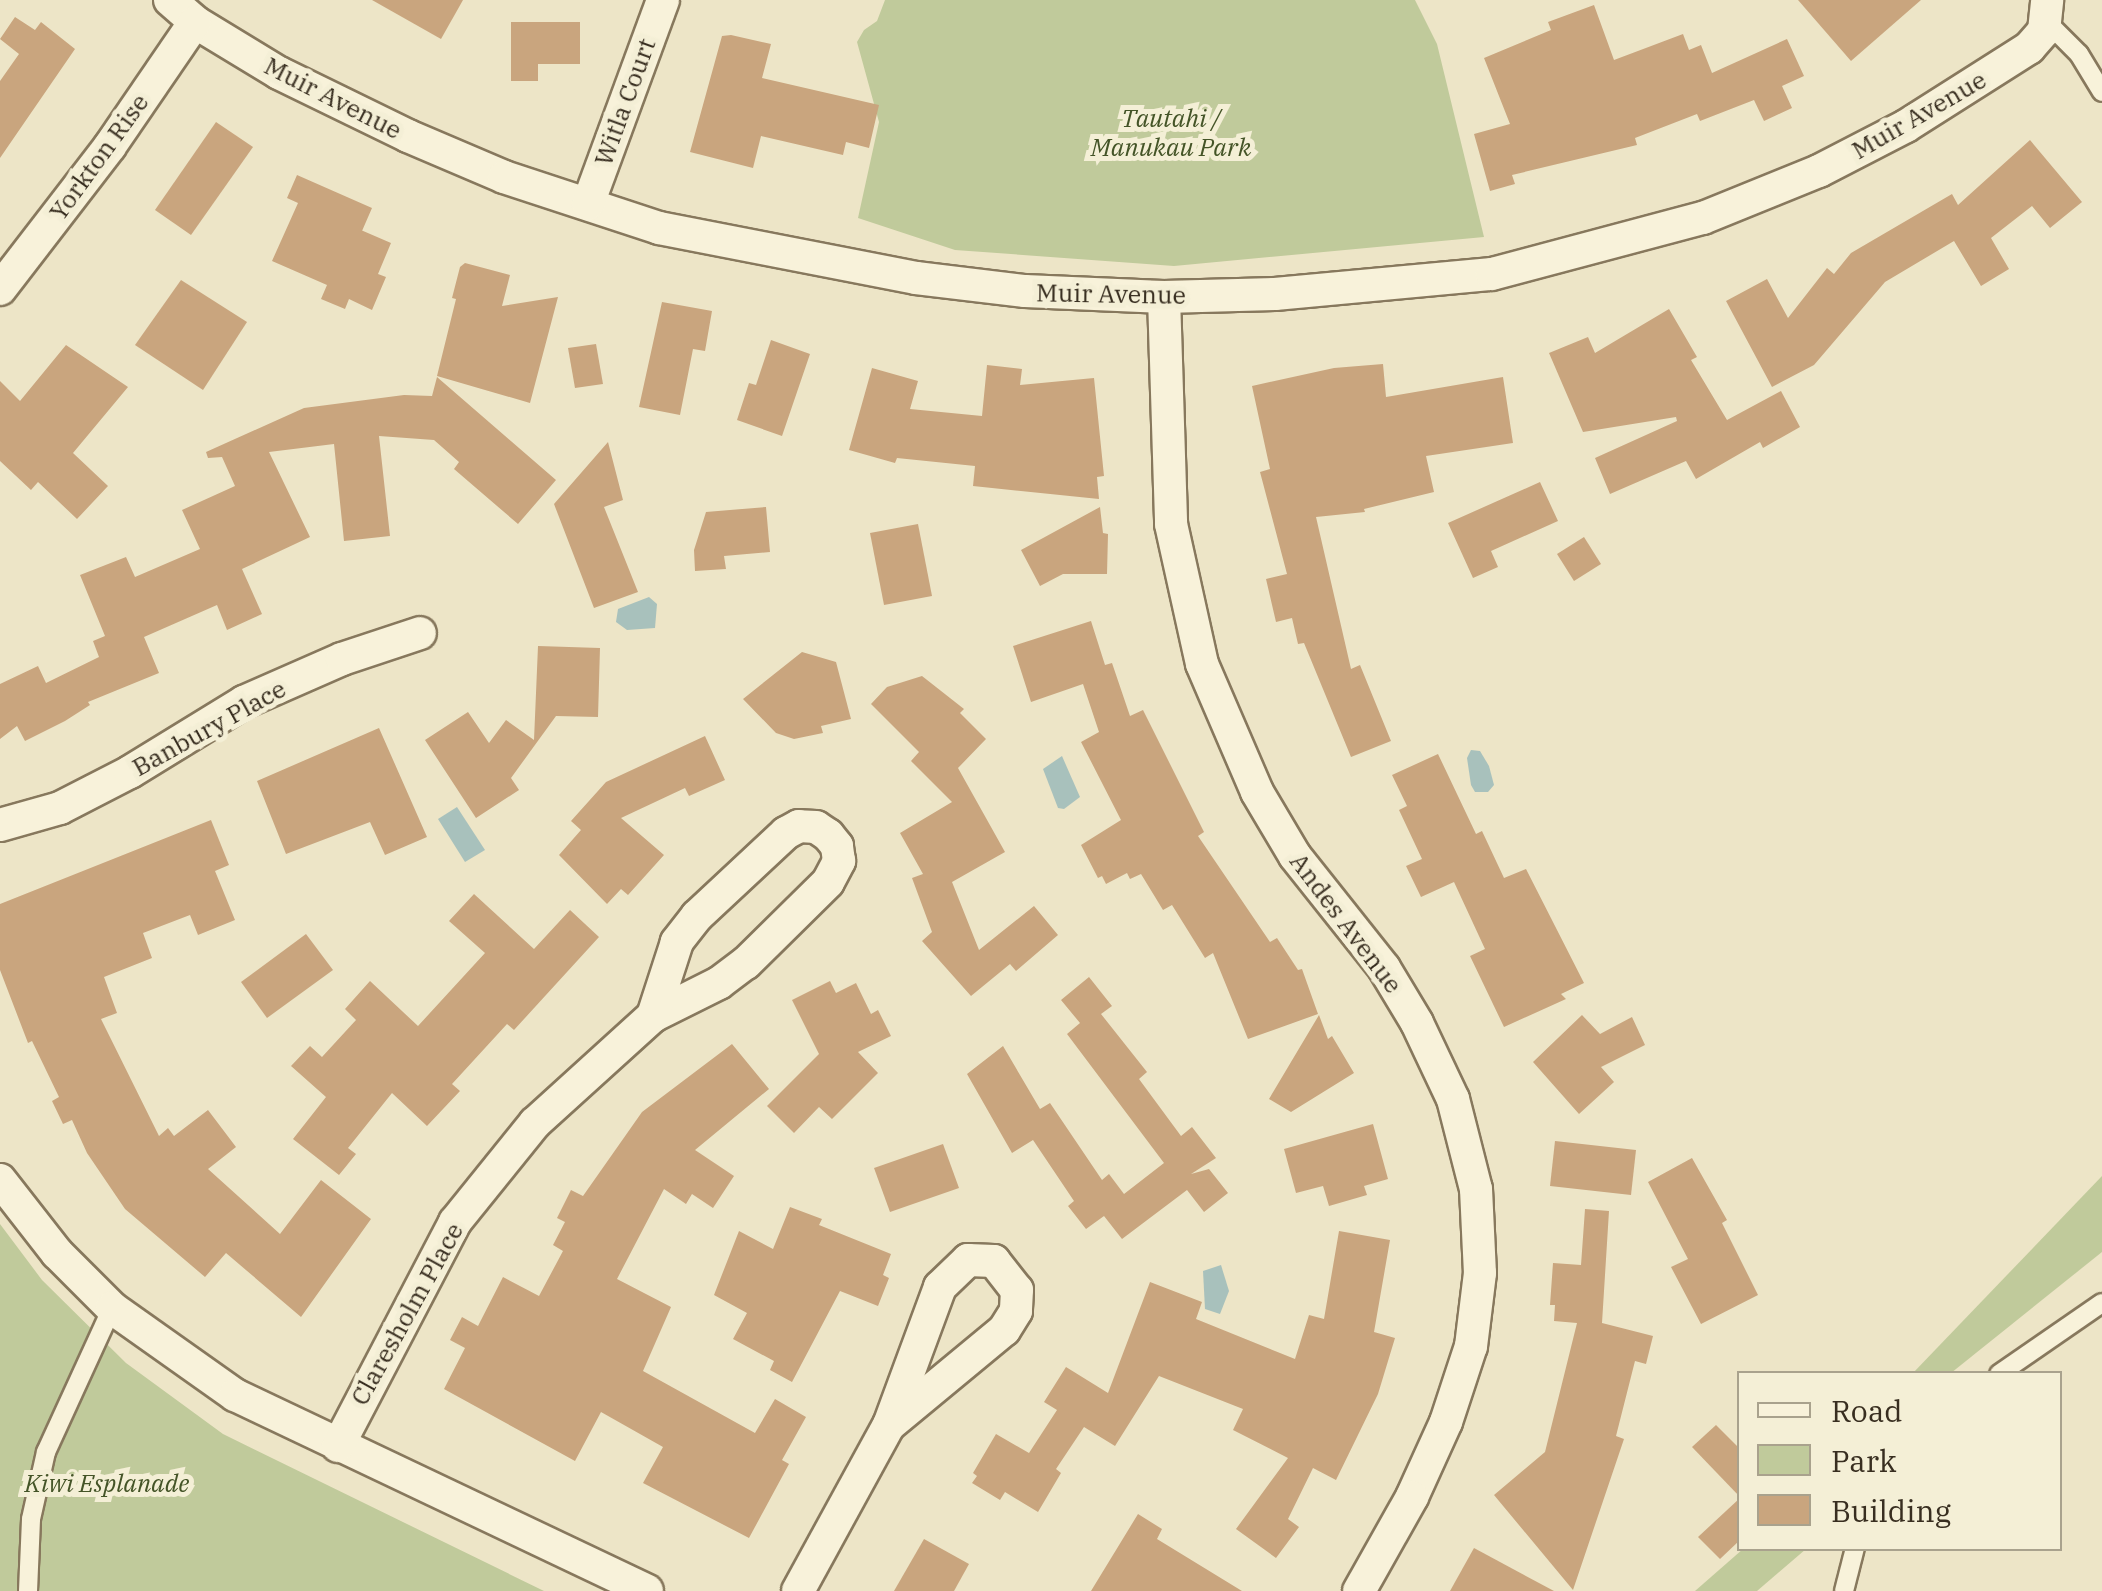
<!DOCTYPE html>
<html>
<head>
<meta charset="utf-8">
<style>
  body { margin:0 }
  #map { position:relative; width:2102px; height:1591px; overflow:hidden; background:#ede5c7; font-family:"IBM Plex Serif",serif }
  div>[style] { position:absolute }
  .green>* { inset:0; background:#c0ca9b }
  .water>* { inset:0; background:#a8c1bc }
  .building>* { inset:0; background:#c9a57e }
  .roads { filter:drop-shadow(2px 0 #87785d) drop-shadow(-2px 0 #87785d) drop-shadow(0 2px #87785d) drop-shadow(0 -2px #87785d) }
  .lane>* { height:18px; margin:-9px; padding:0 9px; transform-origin:9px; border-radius:9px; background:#f8f2da }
  .street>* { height:32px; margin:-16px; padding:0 16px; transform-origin:16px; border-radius:16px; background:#f8f2da }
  span { translate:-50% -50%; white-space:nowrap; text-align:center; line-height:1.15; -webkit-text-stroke:10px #f4efd6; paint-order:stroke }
  .street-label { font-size:25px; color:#382e20 }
  .park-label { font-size:25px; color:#445427; font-style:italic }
  .legend { position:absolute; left:1737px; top:1371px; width:325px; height:180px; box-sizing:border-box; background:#f4efd6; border:2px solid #a9a28d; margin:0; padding:12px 18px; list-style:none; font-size:30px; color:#382e20 }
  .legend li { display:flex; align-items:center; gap:20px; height:50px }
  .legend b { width:50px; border:2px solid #a9a28d }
</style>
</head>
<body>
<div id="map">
  <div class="green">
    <i style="clip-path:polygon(885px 0,1415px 0,1437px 44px,1484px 237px,1174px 266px,955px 250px,858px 218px,879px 122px,857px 42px,864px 30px,877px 21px)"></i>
    <i style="clip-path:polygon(2102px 1176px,2102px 1252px,1951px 1373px,1913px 1373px)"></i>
    <i style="clip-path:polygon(0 1224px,42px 1280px,126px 1363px,223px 1434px,544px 1591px,0 1591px)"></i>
    <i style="clip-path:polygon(1743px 1549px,1806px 1549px,1757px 1591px,1695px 1591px)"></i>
  </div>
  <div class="water">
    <i style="clip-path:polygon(649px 597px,657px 604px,655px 628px,627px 630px,616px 622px,618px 609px)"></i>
    <i style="clip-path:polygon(1471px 750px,1480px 751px,1489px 766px,1494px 785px,1488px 792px,1475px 792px,1471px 785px,1467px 758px)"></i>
    <i style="clip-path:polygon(1062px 756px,1080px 797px,1064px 809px,1058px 808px,1043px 769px)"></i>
    <i style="clip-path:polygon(457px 807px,485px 850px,465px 862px,438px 819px)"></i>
    <i style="clip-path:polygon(1221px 1265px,1229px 1291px,1220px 1314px,1205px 1309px,1203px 1271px)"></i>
  </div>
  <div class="building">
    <i style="clip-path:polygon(372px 0,463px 0,441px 39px)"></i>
    <i style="clip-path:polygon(1798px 0,1921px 0,1851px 61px)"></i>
    <i style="clip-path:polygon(1594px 5px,1614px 60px,1683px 34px,1689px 50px,1701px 45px,1712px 73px,1787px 39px,1804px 76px,1782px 86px,1792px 108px,1764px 121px,1754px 100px,1700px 121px,1697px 114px,1635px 138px,1637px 145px,1512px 175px,1515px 184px,1490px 191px,1474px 134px,1510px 124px,1484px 58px,1551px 30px,1548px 22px)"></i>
    <i style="clip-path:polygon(15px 17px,35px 30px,41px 22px,75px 49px,0 158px,0 81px,19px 54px,0 39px)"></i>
    <i style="clip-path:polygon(511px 22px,580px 22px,580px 64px,538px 64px,538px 81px,511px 81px)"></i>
    <i style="clip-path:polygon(731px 35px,771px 44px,762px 78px,879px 105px,869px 148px,846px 142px,843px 155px,761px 136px,753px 168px,690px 152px,722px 36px)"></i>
    <i style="clip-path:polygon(216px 122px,253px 147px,191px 235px,155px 210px)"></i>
    <i style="clip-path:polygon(2030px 140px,2082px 202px,2050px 228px,2032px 206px,1991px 238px,2009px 269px,1981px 286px,1954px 241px,1885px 282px,1814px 365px,1772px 387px,1726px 301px,1767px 279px,1788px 318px,1827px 268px,1834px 274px,1851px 253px,1952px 194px,1958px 205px)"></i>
    <i style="clip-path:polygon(297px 175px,372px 208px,362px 231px,340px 221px,391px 243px,378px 274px,386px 277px,372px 310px,349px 299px,345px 309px,321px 299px,327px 285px,272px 261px,298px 203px,287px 198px)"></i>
    <i style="clip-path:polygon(465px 263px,510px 275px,502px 306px,558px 297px,530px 403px,437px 376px,456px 299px,452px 298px,460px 267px)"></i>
    <i style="clip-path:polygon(181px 280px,247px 322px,203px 390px,135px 345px)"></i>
    <i style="clip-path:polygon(662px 302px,712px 311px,705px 351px,693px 349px,680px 415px,639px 407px)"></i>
    <i style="clip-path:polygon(1669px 309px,1697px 357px,1691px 360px,1727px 420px,1781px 391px,1800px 427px,1763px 448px,1760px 442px,1696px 479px,1686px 461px,1610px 494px,1595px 458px,1677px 421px,1676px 417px,1583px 432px,1549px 353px,1588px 337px,1595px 353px)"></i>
    <i style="clip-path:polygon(771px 340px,810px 354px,782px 436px,737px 420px,749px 383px,756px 385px)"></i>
    <i style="clip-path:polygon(596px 344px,603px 384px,575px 388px,568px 348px)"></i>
    <i style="clip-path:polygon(66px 345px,128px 387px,73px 453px,108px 486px,77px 519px,38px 482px,31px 490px,0 461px,0 381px,20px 401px)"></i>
    <i style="clip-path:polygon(1383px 364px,1386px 397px,1503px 377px,1513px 443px,1426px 456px,1434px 492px,1364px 509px,1365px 512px,1316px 517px,1351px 669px,1360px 665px,1391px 741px,1351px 757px,1304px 643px,1298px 644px,1292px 618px,1276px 622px,1266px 579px,1287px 574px,1260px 472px,1270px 469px,1252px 386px,1334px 368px)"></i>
    <i style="clip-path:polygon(987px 365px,1022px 369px,1020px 385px,1094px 378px,1104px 476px,1097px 477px,1099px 499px,973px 486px,975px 466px,897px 458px,895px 463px,849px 450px,872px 368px,918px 381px,910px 409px,982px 416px)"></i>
    <i style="clip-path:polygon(437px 377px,556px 480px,518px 524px,454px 469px,459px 462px,434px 440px,379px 436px,390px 536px,344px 541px,334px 444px,269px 452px,310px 537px,242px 569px,262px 614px,227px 630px,217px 605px,144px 637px,159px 673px,88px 702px,90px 705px,65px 721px,25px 741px,17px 726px,0 739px,0 684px,38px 666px,46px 683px,99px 657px,93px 641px,105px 636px,80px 575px,126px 557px,135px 577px,200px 549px,182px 510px,235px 486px,222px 457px,208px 458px,206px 452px,304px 408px,404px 395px,432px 396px)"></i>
    <i style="clip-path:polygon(608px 442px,623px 500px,604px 507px,638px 592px,594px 608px,554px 504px)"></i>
    <i style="clip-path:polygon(1540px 482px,1558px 521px,1491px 551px,1498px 567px,1473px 578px,1448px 523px)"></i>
    <i style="clip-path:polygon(766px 507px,770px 552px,724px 556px,726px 569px,695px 571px,694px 550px,706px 512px)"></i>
    <i style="clip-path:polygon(1100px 507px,1103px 533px,1108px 534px,1107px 574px,1063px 574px,1040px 586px,1021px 550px)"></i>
    <i style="clip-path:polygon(918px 524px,932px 596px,884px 605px,870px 533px)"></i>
    <i style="clip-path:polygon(1584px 537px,1601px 564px,1574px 581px,1557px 554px)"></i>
    <i style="clip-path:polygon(1091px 621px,1105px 665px,1112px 663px,1130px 716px,1143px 710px,1204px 832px,1198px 836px,1270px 942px,1277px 938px,1298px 970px,1302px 969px,1318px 1014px,1248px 1039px,1213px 953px,1205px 958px,1172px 905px,1163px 910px,1141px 874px,1130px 879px,1127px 873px,1106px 884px,1102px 876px,1098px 878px,1081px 845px,1121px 820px,1081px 742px,1099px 732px,1083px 684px,1031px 702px,1013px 646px)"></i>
    <i style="clip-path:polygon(538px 646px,600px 648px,598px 717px,556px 716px,511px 778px,519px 790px,476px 818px,425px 740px,468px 712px,489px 743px,506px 720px,534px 740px)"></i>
    <i style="clip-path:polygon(802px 652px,836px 662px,851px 719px,821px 726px,823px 733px,794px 739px,776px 733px,743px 699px)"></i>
    <i style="clip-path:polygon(922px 676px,964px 709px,960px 713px,986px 739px,958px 768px,1005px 852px,952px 882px,979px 950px,1034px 906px,1058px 935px,1016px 971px,1010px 964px,971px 996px,922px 941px,932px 932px,912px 878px,923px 874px,900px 833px,952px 802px,911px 761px,919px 752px,871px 704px,887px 687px)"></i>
    <i style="clip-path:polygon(379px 728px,427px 837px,385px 855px,370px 822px,286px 854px,257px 781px)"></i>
    <i style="clip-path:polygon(705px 736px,725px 780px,689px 796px,685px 788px,621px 818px,664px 855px,628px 895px,621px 889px,607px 904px,559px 855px,581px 830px,571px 821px,606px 782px)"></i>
    <i style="clip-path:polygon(1438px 754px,1476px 834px,1482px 831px,1504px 878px,1526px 869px,1584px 983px,1561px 994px,1566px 999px,1504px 1027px,1470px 956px,1485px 949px,1454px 882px,1421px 897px,1406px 866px,1422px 859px,1399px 810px,1407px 806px,1392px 775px)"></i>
    <i style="clip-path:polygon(211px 820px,229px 865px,215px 871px,235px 920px,198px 935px,190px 915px,143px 933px,152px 958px,104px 977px,117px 1013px,101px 1019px,159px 1136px,168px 1128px,174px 1136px,208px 1110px,236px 1147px,208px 1169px,280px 1234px,321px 1180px,371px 1219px,301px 1317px,226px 1253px,205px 1277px,125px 1209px,87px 1153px,72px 1120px,63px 1124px,52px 1101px,59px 1097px,32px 1041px,28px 1043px,0 970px,0 904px)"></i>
    <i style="clip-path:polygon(474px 894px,534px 949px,570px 910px,599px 937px,514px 1030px,507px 1024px,452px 1084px,460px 1091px,427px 1126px,392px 1093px,348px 1148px,356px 1154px,339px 1175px,293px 1139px,326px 1097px,291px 1066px,310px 1046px,322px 1057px,356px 1020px,345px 1009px,370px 981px,418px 1026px,485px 953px,449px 921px)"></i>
    <i style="clip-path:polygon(306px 934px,333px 970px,267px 1018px,241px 982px)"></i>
    <i style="clip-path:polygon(1089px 977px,1112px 1006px,1101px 1014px,1147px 1072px,1139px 1079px,1181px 1136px,1192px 1127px,1216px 1158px,1191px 1174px,1209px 1169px,1228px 1193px,1204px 1212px,1187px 1190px,1122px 1239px,1104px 1216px,1086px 1229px,1068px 1206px,1074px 1201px,1033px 1140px,1012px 1153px,967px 1074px,1003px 1046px,1040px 1109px,1050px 1103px,1102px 1180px,1109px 1174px,1124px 1194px,1164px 1163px,1067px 1034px,1080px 1023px,1061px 1000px)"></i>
    <i style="clip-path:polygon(830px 981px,836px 993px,856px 983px,871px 1014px,878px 1010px,891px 1036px,858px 1052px,878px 1073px,832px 1119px,819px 1107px,794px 1133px,767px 1106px,819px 1054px,792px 1000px)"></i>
    <i style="clip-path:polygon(1319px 1015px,1328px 1039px,1332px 1036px,1354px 1073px,1291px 1112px,1269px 1099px)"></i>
    <i style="clip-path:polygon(1582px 1015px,1600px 1034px,1632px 1017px,1645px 1045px,1601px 1067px,1614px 1082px,1579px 1114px,1533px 1062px)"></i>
    <i style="clip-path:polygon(732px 1044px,769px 1089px,695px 1150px,734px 1176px,713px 1208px,692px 1194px,686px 1204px,664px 1189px,617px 1279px,671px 1307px,643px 1371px,755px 1433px,775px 1399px,806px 1417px,782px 1460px,789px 1464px,749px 1538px,643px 1483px,663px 1447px,601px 1412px,575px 1461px,444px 1389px,465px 1348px,450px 1340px,462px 1317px,478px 1326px,503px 1277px,539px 1296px,563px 1251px,553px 1245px,565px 1222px,557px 1218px,571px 1190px,583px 1196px,642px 1112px)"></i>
    <i style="clip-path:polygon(1373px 1124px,1388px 1179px,1364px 1186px,1367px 1195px,1329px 1206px,1323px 1186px,1296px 1193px,1284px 1149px)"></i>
    <i style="clip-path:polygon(1555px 1141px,1636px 1150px,1631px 1195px,1550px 1186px)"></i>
    <i style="clip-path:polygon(943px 1144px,959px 1188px,890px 1212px,874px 1168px)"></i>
    <i style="clip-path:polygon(1692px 1158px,1727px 1220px,1722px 1223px,1758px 1295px,1701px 1324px,1671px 1267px,1688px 1259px,1648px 1182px)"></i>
    <i style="clip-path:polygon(790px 1207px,822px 1219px,819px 1225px,891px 1254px,883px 1275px,889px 1278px,878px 1306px,840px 1291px,792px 1382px,770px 1370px,774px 1361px,733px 1339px,747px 1313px,714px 1295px,739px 1231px,773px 1249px)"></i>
    <i style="clip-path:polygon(1585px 1209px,1609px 1211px,1602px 1323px,1653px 1336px,1646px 1364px,1635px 1361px,1616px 1436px,1624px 1439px,1573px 1590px,1494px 1495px,1545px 1452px,1577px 1323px,1554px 1321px,1555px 1305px,1550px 1305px,1553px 1263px,1581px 1265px)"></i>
    <i style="clip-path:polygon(1339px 1231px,1390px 1240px,1374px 1332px,1395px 1338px,1378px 1394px,1336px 1480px,1313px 1468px,1288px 1519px,1299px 1527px,1276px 1558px,1236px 1529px,1288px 1458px,1233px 1430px,1243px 1409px,1159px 1376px,1115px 1446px,1084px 1427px,1056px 1469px,1061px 1473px,1038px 1512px,1005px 1492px,1000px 1500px,972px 1483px,977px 1476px,973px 1473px,996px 1434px,1029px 1453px,1057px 1410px,1044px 1402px,1066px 1367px,1108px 1393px,1150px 1282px,1202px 1302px,1196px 1319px,1295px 1359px,1309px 1315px,1324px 1319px)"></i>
    <i style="clip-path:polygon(1716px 1425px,1740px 1449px,1740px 1497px,1692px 1447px)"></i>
    <i style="clip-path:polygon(1740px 1498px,1740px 1540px,1720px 1559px,1698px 1537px)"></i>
    <i style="clip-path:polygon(1138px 1514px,1162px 1529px,1157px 1539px,1242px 1591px,1091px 1591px)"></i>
    <i style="clip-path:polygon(924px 1539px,969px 1564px,954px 1591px,894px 1591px)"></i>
    <i style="clip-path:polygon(1474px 1548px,1554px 1591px,1450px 1591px)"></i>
  </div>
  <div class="roads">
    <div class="lane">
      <i style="left:2047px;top:22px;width:45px;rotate:45deg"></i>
      <i style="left:2079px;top:54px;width:44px;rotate:58.8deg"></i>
      <i style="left:1999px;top:1374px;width:125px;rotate:-34.6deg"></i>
      <i style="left:28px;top:1591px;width:72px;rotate:-87.6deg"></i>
      <i style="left:31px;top:1519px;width:69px;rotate:-77.4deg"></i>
      <i style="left:46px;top:1452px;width:158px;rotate:-65.4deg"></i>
      <i style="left:1844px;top:1591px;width:44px;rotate:-75.7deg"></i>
    </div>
    <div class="street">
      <i style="left:170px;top:0;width:33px;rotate:41deg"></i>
      <i style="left:195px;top:22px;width:98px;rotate:31.3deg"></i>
      <i style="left:279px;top:73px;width:144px;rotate:26deg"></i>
      <i style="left:408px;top:136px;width:104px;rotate:23.1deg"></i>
      <i style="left:504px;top:177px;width:163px;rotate:18.2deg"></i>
      <i style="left:659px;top:228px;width:262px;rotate:11deg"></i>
      <i style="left:916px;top:278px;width:110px;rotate:6.8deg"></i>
      <i style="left:1025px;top:291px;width:139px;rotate:2.5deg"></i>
      <i style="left:1164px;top:297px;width:111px;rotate:-1.5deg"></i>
      <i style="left:1275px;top:294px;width:218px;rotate:-5.3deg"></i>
      <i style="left:1492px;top:274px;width:218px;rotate:-14.9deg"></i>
      <i style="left:1703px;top:218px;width:125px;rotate:-22.1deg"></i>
      <i style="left:1819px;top:171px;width:98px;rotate:-27.3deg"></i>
      <i style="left:1906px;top:126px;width:146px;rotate:-32.4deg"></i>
      <i style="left:2029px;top:48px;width:23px;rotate:-49deg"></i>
      <i style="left:2044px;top:31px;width:31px;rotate:-84deg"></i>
      <i style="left:588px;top:204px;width:217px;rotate:-69.8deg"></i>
      <i style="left:0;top:289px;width:180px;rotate:-52.4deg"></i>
      <i style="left:110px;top:146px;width:150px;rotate:-55.6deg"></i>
      <i style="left:1164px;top:297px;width:227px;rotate:88.2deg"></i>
      <i style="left:1171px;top:524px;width:143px;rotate:77.5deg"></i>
      <i style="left:1202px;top:664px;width:139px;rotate:66.7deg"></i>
      <i style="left:1257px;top:792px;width:74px;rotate:59.3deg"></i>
      <i style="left:1295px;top:856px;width:143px;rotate:51.5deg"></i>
      <i style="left:1384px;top:968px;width:64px;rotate:59deg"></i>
      <i style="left:1417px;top:1023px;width:84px;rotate:64.7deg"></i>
      <i style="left:1453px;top:1099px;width:93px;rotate:75.7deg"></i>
      <i style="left:1476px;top:1189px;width:84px;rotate:87.3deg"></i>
      <i style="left:1480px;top:1273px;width:74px;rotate:97deg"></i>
      <i style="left:1471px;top:1346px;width:80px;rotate:108.2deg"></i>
      <i style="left:1446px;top:1422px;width:82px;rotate:114.4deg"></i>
      <i style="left:1412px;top:1497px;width:108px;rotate:119.4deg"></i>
      <i style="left:0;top:825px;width:62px;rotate:-15.8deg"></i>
      <i style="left:60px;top:808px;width:79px;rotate:-27.2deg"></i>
      <i style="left:130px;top:772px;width:134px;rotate:-31.6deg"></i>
      <i style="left:244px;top:702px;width:107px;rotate:-23.7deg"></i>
      <i style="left:342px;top:659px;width:82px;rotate:-18.4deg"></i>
      <i style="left:0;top:1180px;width:93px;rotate:52deg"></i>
      <i style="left:57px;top:1253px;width:78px;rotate:45deg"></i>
      <i style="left:112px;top:1308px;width:151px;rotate:35.3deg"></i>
      <i style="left:235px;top:1395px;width:456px;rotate:25.4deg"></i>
      <i style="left:338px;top:1446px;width:253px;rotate:-62.4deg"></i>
      <i style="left:455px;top:1222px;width:127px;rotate:-51.1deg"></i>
      <i style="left:535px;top:1123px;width:159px;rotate:-42.2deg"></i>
      <i style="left:653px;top:1016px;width:74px;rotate:-26.6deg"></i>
      <i style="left:719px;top:983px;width:34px;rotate:-37deg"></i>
      <i style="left:746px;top:963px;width:115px;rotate:-44.6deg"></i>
      <i style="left:828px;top:882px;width:24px;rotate:-62deg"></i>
      <i style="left:839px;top:861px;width:15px;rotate:-98deg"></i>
      <i style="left:837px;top:846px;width:14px;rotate:-129deg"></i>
      <i style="left:828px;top:835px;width:14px;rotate:-146deg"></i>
      <i style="left:816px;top:827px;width:17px;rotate:-177deg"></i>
      <i style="left:799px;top:826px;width:15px;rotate:152deg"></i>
      <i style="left:786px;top:833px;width:122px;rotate:137deg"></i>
      <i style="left:697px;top:916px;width:33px;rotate:128deg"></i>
      <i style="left:677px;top:942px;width:78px;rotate:108deg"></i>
      <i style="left:798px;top:1591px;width:189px;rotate:-61.3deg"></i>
      <i style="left:889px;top:1425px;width:147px;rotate:-69.7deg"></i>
      <i style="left:940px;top:1287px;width:39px;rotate:-44deg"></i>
      <i style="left:968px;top:1260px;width:26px;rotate:2deg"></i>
      <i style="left:994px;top:1261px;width:37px;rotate:52deg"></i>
      <i style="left:1017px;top:1290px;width:21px;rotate:93deg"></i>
      <i style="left:1016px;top:1311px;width:22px;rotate:122deg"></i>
      <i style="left:1004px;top:1330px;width:149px;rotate:140.4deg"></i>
    </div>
  </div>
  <div class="street-label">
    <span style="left:333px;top:98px;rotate:27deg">Muir Avenue</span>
    <span style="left:625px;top:102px;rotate:-70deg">Witla Court</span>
    <span style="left:1919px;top:115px;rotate:-30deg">Muir Avenue</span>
    <span style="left:99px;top:157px;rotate:-54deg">Yorkton Rise</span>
    <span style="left:1111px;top:294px;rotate:1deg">Muir Avenue</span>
    <span style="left:209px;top:728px;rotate:-29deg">Banbury Place</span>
    <span style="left:1346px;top:923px;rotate:53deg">Andes Avenue</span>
    <span style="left:407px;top:1314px;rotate:-61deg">Claresholm Place</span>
  </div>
  <div class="park-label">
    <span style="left:1171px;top:133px">Tautahi /<br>Manukau Park</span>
    <span style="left:107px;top:1483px">Kiwi Esplanade</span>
  </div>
  <ul class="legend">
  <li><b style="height:12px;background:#f8f2da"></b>Road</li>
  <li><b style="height:28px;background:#c0ca9b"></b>Park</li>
  <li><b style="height:28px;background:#c9a57e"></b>Building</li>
  </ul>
</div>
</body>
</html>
